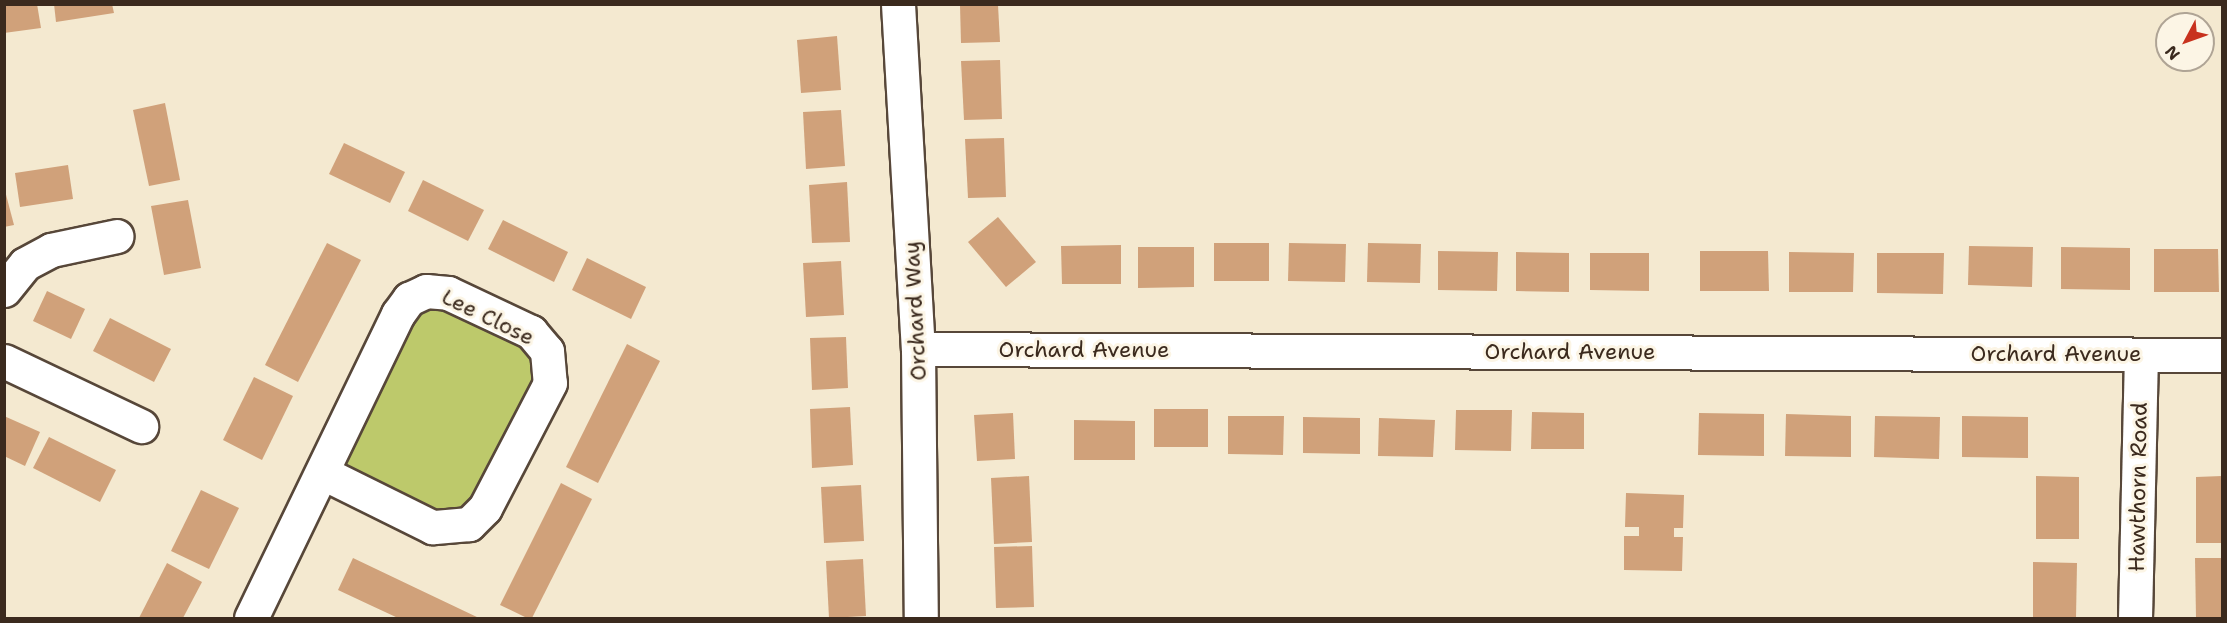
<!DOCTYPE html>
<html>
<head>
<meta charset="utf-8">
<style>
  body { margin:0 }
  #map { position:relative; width:2227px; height:623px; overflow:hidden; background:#f4e9d0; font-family:"Shantell Sans",sans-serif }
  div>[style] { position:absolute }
  .green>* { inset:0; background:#bdc96b }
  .building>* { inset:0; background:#d0a17a }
  .roads { filter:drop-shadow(2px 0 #574739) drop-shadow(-2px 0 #574739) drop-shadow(0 2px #574739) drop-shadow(0 -2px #574739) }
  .minor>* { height:33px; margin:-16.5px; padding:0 16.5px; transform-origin:16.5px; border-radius:16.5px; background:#fff }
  span { translate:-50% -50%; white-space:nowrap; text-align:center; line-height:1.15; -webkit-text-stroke:6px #fcf5e5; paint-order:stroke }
  .street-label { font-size:22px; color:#3b2a1e }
  .frame { position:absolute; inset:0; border:6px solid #3b2a1e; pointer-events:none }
  .north { position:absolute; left:2155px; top:12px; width:60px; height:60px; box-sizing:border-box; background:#fcf5e5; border:2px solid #afa495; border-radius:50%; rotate:229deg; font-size:16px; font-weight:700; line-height:24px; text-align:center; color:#3b2a1e }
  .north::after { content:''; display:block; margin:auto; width:21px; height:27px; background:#c8321e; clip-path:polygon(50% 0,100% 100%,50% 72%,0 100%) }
</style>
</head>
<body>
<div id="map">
  <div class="green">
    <i style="clip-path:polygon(418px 294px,547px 351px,469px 524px,323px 473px)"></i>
  </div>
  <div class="building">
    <i style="clip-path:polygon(4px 4px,37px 4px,41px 28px,4px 33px)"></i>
    <i style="clip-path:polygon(54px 4px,112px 4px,114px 13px,56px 22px)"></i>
    <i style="clip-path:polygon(960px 5px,998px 5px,1000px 42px,961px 43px)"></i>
    <i style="clip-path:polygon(837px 36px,841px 90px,801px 93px,797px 40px)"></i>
    <i style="clip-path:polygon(1000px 60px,1002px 119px,964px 120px,961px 61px)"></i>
    <i style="clip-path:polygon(165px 103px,180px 180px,149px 186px,133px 110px)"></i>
    <i style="clip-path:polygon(841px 110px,845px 166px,806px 169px,803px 112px)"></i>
    <i style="clip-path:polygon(1004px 138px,1006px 197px,968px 198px,965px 139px)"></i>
    <i style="clip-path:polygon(344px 143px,405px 172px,390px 203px,329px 174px)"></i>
    <i style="clip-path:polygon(68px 165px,73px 199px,20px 207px,15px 173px)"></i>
    <i style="clip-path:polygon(423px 180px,484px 210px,468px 241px,408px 211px)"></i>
    <i style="clip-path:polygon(847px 182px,850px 242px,812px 243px,809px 185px)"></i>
    <i style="clip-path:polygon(4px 187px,14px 225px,4px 227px)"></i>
    <i style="clip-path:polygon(188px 200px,201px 268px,164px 275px,151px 206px)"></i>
    <i style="clip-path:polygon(998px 217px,1036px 262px,1006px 287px,968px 242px)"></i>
    <i style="clip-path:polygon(503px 220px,568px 252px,554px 282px,488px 249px)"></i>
    <i style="clip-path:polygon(327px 243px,361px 260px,298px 382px,265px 365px)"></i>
    <i style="clip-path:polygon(1214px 243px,1269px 243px,1269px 281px,1214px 281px)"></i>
    <i style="clip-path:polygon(1289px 243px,1346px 244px,1345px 282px,1288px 281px)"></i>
    <i style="clip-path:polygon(1368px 243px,1421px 244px,1420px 283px,1367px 282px)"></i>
    <i style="clip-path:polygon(1121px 245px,1121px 284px,1062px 284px,1061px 246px)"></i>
    <i style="clip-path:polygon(1969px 246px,2033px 247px,2032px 287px,1968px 285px)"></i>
    <i style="clip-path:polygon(1138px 247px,1194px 247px,1194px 287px,1138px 288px)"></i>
    <i style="clip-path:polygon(2061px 247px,2130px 248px,2130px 290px,2061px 289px)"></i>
    <i style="clip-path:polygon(2154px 249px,2218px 249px,2219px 292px,2154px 292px)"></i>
    <i style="clip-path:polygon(1438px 251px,1498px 252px,1497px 291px,1438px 290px)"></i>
    <i style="clip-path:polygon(1700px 251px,1768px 251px,1769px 291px,1700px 291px)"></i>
    <i style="clip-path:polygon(1516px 252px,1569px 253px,1569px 292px,1516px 291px)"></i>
    <i style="clip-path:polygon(1789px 252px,1854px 253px,1853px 292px,1789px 292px)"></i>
    <i style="clip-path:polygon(1590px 253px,1649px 253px,1649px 291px,1590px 290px)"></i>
    <i style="clip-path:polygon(1877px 253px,1944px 253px,1943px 294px,1877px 293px)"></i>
    <i style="clip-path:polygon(587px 258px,646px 287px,631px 319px,572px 290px)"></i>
    <i style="clip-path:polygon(841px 261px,844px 315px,806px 317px,803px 263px)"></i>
    <i style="clip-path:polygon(47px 291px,85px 309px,71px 339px,33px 321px)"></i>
    <i style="clip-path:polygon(110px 318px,171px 349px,154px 382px,93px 351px)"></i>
    <i style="clip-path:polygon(846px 337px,848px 388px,812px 390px,810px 338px)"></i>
    <i style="clip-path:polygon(627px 344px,660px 361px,598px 483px,566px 467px)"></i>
    <i style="clip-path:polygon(254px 377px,293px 396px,262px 460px,223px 440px)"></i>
    <i style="clip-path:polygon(850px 407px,853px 465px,812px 468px,810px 409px)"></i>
    <i style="clip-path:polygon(1154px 409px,1208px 409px,1208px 447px,1154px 447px)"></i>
    <i style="clip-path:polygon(1456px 410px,1512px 410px,1511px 451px,1455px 450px)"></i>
    <i style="clip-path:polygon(1532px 412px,1584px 413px,1584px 449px,1531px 449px)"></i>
    <i style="clip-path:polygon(1013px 413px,1015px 459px,977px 461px,974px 415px)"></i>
    <i style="clip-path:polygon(1699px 413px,1764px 414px,1764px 456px,1698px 455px)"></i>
    <i style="clip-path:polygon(1786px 414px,1851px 416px,1851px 457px,1785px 456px)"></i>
    <i style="clip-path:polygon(4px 416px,40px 432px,25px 466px,4px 456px)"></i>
    <i style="clip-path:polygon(1228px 416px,1284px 416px,1283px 455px,1228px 454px)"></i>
    <i style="clip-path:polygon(1875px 416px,1940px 417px,1939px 459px,1874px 457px)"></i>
    <i style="clip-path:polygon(1962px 416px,2028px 417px,2028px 458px,1962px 457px)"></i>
    <i style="clip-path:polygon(1303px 417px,1360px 418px,1360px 454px,1303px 453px)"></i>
    <i style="clip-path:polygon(1379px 418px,1435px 420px,1433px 457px,1378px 456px)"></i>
    <i style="clip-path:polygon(1074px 420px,1135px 421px,1135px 460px,1074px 460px)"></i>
    <i style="clip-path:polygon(49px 437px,116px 470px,100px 502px,33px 468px)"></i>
    <i style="clip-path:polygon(1029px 476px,1032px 542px,994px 544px,991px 478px)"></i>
    <i style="clip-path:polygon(2036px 476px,2079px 477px,2079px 539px,2036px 539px)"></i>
    <i style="clip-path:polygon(2222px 476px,2222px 543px,2196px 543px,2196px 477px)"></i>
    <i style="clip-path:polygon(561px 483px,592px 499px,532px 618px,527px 618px,500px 605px)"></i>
    <i style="clip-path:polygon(861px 485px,864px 541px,824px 543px,821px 487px)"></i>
    <i style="clip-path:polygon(201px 490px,239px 508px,209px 569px,171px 551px)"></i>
    <i style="clip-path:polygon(1626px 493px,1684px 495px,1683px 528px,1674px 528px,1674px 537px,1683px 537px,1682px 571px,1624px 570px,1624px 536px,1639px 536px,1639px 527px,1625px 527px)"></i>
    <i style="clip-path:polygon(1032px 546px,1034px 607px,996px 608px,994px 547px)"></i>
    <i style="clip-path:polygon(353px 558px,418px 589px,479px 618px,398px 618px,370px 605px,338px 590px)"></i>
    <i style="clip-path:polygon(2195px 558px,2222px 558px,2222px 618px,2196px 618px)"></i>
    <i style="clip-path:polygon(863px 559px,866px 616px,829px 618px,826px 561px)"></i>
    <i style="clip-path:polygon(2033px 562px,2077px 563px,2076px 618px,2033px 618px)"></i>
    <i style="clip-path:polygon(167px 563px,202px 582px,183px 618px,139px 618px)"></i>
  </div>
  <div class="roads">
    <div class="minor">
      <i style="left:898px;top:4px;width:346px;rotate:86.7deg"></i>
      <i style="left:918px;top:349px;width:269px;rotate:89.4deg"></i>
      <i style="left:4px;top:290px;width:33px;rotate:-51deg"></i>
      <i style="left:25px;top:264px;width:30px;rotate:-28deg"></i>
      <i style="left:51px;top:250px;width:67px;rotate:-12deg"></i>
      <i style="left:918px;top:349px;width:1304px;rotate:0.26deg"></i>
      <i style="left:4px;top:361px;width:152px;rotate:25.4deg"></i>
      <i style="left:251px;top:618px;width:338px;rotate:-64.2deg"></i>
      <i style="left:398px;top:314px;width:19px;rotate:-54deg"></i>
      <i style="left:409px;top:299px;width:19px;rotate:-25deg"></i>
      <i style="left:426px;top:291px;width:22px;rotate:5deg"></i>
      <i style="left:448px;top:293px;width:92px;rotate:25.2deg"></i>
      <i style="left:531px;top:332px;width:25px;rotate:50deg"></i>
      <i style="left:547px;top:351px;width:32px;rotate:85deg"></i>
      <i style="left:550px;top:383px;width:141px;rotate:117.5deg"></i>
      <i style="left:485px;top:508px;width:23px;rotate:135deg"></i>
      <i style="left:469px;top:524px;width:37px;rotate:175deg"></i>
      <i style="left:432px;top:527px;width:122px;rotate:-153.6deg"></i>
      <i style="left:2135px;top:618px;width:263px;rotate:-88.7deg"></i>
    </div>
  </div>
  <div class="street-label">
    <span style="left:915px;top:311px;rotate:-93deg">Orchard Way</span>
    <span style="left:488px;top:317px;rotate:26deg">Lee Close</span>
    <span style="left:1084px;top:350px">Orchard Avenue</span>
    <span style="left:1570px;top:352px">Orchard Avenue</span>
    <span style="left:2056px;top:354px">Orchard Avenue</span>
    <span style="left:2138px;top:487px;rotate:-89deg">Hawthorn Road</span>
  </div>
  <div class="frame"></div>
  <div class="north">N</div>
</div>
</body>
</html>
